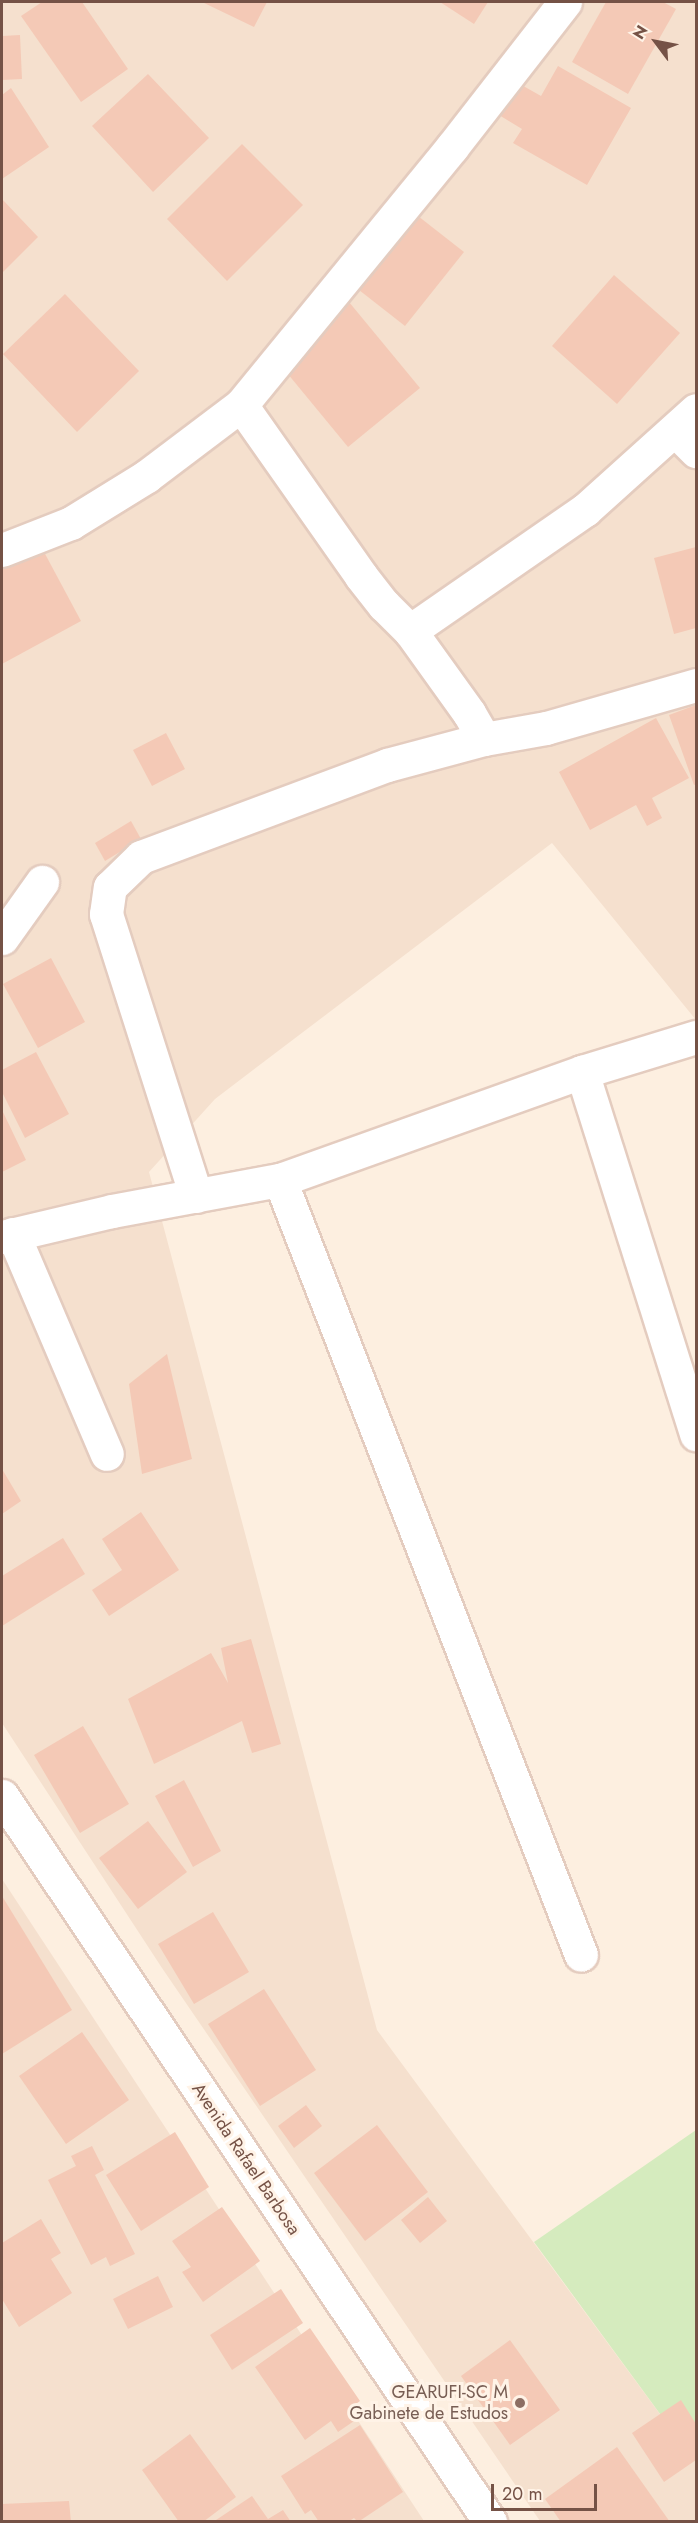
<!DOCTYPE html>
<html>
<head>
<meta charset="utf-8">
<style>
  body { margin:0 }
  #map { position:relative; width:698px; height:2523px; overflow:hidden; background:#fdefe0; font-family:Jost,sans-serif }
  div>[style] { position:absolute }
  .residential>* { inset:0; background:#f5e0ce }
  .green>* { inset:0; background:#d5ebbe }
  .building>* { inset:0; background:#f4c9b6 }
  .roads { filter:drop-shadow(2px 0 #e4ccbf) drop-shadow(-2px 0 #e4ccbf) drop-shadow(0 2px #e4ccbf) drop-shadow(0 -2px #e4ccbf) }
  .minor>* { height:33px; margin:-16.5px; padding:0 16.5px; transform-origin:16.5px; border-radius:16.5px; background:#fff }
  .dots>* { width:16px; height:16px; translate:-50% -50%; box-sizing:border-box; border:3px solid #fff3e7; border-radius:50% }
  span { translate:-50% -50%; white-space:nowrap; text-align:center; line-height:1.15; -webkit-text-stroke:6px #fff3e7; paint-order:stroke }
  .street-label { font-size:18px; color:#755246 }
  .education-label { font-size:18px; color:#785e54 }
  .right { translate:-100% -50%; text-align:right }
  .frame { position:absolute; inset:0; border:3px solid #755246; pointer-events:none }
  .north { position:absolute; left:626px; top:12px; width:60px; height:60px; -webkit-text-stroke:4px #fff3e7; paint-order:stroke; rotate:302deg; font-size:16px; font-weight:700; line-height:24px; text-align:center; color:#755246 }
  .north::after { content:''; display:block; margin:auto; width:21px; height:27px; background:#755246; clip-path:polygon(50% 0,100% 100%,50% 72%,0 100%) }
  .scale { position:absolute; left:491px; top:2484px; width:106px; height:27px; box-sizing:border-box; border:3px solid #755246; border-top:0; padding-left:8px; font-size:18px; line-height:21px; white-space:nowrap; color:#755246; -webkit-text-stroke:4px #fff3e7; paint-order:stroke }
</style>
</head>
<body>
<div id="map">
  <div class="residential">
    <i style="clip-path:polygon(2px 2px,696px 2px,696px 1020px,552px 843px,215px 1099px,149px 1172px,377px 2030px,696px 2463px,696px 2521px,540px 2521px,162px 1968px,2px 1723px)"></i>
    <i style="clip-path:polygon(2px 1879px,424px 2521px,2px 2521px)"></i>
  </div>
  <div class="green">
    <i style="clip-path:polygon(696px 2130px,696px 2463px,534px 2242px)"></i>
  </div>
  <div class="building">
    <i style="clip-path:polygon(42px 2px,82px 2px,128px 69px,81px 102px,21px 16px)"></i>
    <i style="clip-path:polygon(202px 2px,267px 2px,254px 27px)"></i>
    <i style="clip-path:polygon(440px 2px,488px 2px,474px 24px)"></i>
    <i style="clip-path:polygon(606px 2px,663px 2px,676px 9px,628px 94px,572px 62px)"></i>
    <i style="clip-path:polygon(20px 35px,22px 79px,2px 80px,2px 36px)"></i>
    <i style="clip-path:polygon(558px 66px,631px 108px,587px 185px,513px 143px,522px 129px,499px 115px,518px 83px,541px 96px)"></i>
    <i style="clip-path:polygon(148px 74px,209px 138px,153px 192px,92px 126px)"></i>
    <i style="clip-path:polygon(11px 88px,49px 147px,2px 179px,2px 95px)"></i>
    <i style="clip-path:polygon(242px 144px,303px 205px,227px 281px,167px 219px)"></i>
    <i style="clip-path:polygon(2px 199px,38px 237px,2px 273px)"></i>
    <i style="clip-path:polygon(418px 216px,464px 252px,405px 326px,359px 290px)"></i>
    <i style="clip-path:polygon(614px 275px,680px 333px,617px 404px,552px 346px)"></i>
    <i style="clip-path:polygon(65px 294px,139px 371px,77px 432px,3px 354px)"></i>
    <i style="clip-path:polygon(349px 302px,420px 388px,348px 447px,278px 362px)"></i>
    <i style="clip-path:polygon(36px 537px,81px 621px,2px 664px,2px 555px)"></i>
    <i style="clip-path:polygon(696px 547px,696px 628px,674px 634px,654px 558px)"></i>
    <i style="clip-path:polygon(696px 705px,696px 784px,694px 785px,669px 715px)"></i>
    <i style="clip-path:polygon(656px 718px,689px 778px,652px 798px,662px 818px,647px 826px,636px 805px,590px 830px,559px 772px)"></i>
    <i style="clip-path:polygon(166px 733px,185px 769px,152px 786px,133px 750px)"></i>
    <i style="clip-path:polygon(131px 821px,141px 839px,105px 861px,95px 843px)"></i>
    <i style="clip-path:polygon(51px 958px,85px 1022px,38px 1048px,3px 984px)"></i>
    <i style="clip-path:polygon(36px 1052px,69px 1114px,25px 1138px,2px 1092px,2px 1070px)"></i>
    <i style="clip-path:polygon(2px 1110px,26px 1160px,2px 1172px)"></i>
    <i style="clip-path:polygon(167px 1354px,192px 1459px,142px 1474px,129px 1384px)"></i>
    <i style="clip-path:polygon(2px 1469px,21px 1501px,2px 1514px)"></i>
    <i style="clip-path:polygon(141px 1512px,179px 1570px,109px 1616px,92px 1590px,122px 1570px,102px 1539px)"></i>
    <i style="clip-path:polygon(63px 1538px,85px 1574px,2px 1626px,2px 1576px)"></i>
    <i style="clip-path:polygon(251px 1639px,281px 1744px,252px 1753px,242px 1721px,154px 1764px,128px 1699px,211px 1653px,228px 1683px,221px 1648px)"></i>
    <i style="clip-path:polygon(83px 1726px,129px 1804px,80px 1833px,34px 1755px)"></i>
    <i style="clip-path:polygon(184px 1780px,221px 1851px,193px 1867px,155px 1796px)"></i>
    <i style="clip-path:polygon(148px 1821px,187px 1872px,138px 1909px,99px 1858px)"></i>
    <i style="clip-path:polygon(2px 1896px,72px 2010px,2px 2054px)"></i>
    <i style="clip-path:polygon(213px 1912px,249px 1972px,194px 2004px,158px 1944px)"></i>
    <i style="clip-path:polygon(264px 1989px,316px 2070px,260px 2106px,208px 2024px)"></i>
    <i style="clip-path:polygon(82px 2032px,129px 2100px,66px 2144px,19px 2076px)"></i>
    <i style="clip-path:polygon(306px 2105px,322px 2126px,294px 2148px,278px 2126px)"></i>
    <i style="clip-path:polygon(377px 2125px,428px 2192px,365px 2241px,314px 2173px)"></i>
    <i style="clip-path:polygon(175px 2132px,209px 2187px,141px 2231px,106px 2175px)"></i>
    <i style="clip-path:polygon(92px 2146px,104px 2170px,95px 2175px,135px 2254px,110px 2266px,106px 2257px,91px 2265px,48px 2180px,76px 2166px,71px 2156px)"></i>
    <i style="clip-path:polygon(428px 2197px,447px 2221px,420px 2243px,401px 2220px)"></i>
    <i style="clip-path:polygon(222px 2207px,260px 2261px,203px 2302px,182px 2272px,191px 2267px,172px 2241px)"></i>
    <i style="clip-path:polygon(41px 2219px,61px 2253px,51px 2259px,72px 2293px,19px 2327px,2px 2299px,2px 2243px)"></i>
    <i style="clip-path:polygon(158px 2276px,173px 2307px,128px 2329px,113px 2299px)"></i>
    <i style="clip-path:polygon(281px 2289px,303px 2323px,232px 2370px,210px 2335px)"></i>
    <i style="clip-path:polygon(310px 2328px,360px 2401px,350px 2408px,357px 2419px,338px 2432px,331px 2421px,305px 2440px,255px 2367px)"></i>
    <i style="clip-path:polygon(510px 2340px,560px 2410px,510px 2445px,461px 2376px)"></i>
    <i style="clip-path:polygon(681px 2400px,696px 2424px,696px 2460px,664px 2482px,632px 2433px)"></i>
    <i style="clip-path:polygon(360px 2425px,403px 2492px,358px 2522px,354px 2518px,348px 2522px,319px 2522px,311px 2510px,305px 2514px,281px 2476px)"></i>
    <i style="clip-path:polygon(190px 2434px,236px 2497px,203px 2522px,179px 2522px,142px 2470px)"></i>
    <i style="clip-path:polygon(617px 2447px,670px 2522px,561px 2522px,545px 2499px)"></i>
    <i style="clip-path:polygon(252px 2496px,268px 2519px,283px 2510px,291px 2522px,213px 2522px)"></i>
    <i style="clip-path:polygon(69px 2501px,71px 2522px,2px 2522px,2px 2504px)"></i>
  </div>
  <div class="roads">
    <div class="minor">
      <i style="left:241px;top:405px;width:209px;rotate:54.9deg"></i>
      <i style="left:361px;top:576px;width:37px;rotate:52deg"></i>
      <i style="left:384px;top:605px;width:37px;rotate:45deg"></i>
      <i style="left:410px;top:631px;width:213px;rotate:-34.7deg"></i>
      <i style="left:585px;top:510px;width:149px;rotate:-42deg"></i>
      <i style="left:675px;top:430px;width:30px;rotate:45deg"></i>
      <i style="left:2px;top:550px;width:74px;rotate:-21.4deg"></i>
      <i style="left:71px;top:523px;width:89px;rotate:-31.7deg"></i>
      <i style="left:147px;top:476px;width:118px;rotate:-37.1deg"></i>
      <i style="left:241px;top:405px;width:333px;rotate:-50.7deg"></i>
      <i style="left:452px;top:147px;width:184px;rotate:-52.1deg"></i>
      <i style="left:484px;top:739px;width:63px;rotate:-10.1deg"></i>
      <i style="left:546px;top:728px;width:156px;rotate:-16deg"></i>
      <i style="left:2px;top:938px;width:69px;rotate:-54.5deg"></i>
      <i style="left:582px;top:1072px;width:380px;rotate:72.5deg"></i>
      <i style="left:280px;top:1180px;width:831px;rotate:68.77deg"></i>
      <i style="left:196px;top:1196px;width:296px;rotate:-107.7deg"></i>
      <i style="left:106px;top:914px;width:27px;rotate:-82deg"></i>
      <i style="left:110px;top:887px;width:43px;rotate:-44.1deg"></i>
      <i style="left:141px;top:857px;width:263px;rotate:-20.5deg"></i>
      <i style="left:387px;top:765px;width:100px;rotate:-15deg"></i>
      <i style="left:484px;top:739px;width:30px;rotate:-120deg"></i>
      <i style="left:469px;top:713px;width:101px;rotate:-125.7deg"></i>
      <i style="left:13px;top:1234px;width:239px;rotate:66.9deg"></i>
      <i style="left:2px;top:1237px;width:113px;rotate:-13.3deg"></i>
      <i style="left:112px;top:1211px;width:171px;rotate:-10.5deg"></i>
      <i style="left:280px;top:1180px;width:321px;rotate:-19.7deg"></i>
      <i style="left:582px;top:1072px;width:119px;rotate:-17.1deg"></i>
      <i style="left:2px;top:1796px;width:875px;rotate:56.09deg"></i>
    </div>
  </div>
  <div class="dots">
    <i style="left:520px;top:2403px;background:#8d6e63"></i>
  </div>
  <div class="street-label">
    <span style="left:246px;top:2159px;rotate:56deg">Avenida Rafael Barbosa</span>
  </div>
  <div class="education-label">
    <span class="right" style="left:508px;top:2403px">GEARUFI-SC M<br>Gabinete de Estudos</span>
  </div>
  <div class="frame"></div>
  <div class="north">N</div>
  <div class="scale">20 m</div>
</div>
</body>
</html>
